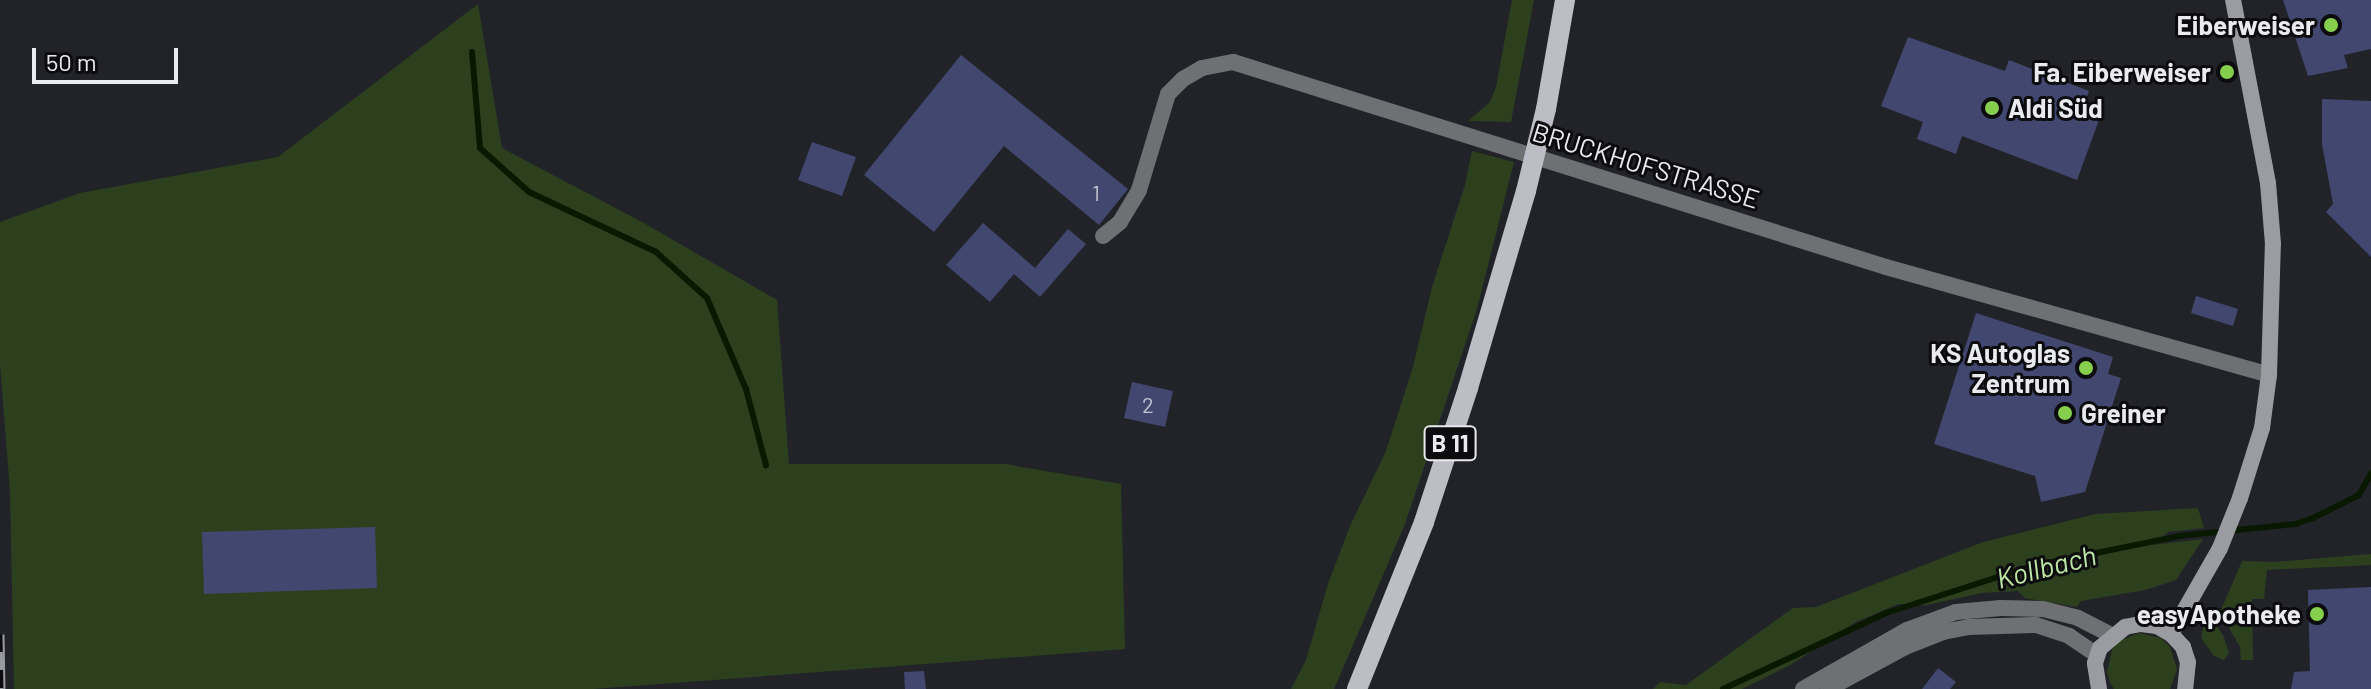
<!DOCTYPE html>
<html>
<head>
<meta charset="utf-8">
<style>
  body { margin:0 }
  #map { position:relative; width:2371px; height:689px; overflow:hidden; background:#222329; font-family:Barlow,sans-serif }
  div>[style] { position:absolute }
  .green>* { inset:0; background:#2c401e }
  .stream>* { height:6px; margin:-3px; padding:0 3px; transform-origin:3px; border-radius:3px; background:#091900 }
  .building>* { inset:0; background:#41476f }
  .minor>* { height:16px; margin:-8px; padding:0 8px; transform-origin:8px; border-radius:8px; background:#6f7074 }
  .tertiary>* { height:16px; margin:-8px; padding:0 8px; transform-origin:8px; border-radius:8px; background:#6f7074 }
  .secondary>* { height:16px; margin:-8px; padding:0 8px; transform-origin:8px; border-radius:8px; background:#9b9ca2 }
  .primary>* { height:20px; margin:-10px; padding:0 10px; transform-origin:10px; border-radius:10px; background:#bdbec5 }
  .rail>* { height:9px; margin-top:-4.5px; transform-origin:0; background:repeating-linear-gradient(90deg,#0c0c0f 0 18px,#9a9ba0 0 36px); box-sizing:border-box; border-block:2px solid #9a9ba0 }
  .primary-bridge>* { height:20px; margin:-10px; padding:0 10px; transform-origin:10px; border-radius:10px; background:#bdbec5 }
  .dots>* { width:22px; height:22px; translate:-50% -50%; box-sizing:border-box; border:4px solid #0c0c0f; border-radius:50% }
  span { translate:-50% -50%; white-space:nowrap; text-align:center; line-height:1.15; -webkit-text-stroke:6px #0c0c0f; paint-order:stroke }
  .number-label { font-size:22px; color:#c0c2cf }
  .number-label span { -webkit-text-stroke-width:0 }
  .shield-label span { padding:2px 6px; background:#0c0c0f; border:2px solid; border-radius:6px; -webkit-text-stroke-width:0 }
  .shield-label { font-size:24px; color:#eaebef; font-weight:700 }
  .poi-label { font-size:26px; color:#eaebef; font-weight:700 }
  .right { translate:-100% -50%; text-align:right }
  .left { translate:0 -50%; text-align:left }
  .street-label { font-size:26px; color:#eaebef }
  .water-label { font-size:28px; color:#bde6a5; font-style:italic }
  .scale { position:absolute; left:32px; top:48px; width:146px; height:36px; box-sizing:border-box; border:4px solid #eaebef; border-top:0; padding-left:10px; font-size:24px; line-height:28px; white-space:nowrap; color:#eaebef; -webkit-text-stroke:6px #0c0c0f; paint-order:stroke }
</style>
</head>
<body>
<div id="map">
  <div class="green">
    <i style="clip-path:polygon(1512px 0,1534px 0,1511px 122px,1468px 121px,1490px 102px,1496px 87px)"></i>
    <i style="clip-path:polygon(478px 4px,502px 148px,642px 222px,777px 300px,789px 464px,1005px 464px,1121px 484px,1125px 649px,593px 689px,14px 689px,10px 491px,0 364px,0 222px,80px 193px,278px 157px)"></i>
    <i style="clip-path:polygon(1472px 151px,1514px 162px,1477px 309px,1405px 524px,1334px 689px,1291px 689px,1306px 660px,1328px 584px,1350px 526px,1386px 451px,1413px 367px,1432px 287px,1465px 185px)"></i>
    <i style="clip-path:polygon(2198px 508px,2204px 528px,2168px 532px,2152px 545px,2203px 539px,2176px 580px,2145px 590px,2081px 601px,2077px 607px,2025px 598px,2018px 591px,1982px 593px,1927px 605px,1898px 604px,1856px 622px,1792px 664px,1742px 689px,1653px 689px,1660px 682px,1686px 685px,1793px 608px,1816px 607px,1983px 542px,2095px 514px)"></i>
    <i style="clip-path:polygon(2371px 554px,2371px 565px,2267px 570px,2264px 599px,2252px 599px,2253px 660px,2241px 660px,2240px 647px,2220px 612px,2242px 561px,2273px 562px)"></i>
    <i style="clip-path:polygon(2205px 618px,2213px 620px,2224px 637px,2229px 653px,2224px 660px,2214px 656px,2201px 638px)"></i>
    <i style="clip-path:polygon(2139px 633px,2161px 638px,2170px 647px,2177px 669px,2170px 689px,2114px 689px,2110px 682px,2107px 672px,2112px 650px,2119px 641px)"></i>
  </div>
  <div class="stream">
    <i style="left:472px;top:52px;width:96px;rotate:85.2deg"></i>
    <i style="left:480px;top:148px;width:66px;rotate:41.9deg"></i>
    <i style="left:529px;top:192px;width:140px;rotate:25.3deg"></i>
    <i style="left:656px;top:252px;width:69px;rotate:42deg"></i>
    <i style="left:707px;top:298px;width:99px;rotate:66.8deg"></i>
    <i style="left:746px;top:389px;width:79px;rotate:75.3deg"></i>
    <i style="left:1723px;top:689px;width:180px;rotate:-25deg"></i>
    <i style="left:1886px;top:613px;width:153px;rotate:-17.8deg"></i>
    <i style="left:2032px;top:566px;width:150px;rotate:-11.5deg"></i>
    <i style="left:2179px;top:536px;width:117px;rotate:-5.9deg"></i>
    <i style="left:2295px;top:524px;width:19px;rotate:-18deg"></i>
    <i style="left:2313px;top:518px;width:51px;rotate:-26.6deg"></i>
    <i style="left:2359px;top:495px;width:25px;rotate:-61deg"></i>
  </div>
  <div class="building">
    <i style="clip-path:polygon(2283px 0,2371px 0,2371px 49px,2344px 55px,2348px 68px,2308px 76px)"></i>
    <i style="clip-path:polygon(1908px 37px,2005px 71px,2009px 60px,2089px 91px,2085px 102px,2103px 109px,2077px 180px,1962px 136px,1956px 154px,1917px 139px,1923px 122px,1881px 106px)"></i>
    <i style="clip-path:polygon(961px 55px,1128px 189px,1099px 225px,1004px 146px,934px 232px,864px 175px)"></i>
    <i style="clip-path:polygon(2322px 99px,2371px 101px,2371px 257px,2326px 212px,2333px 204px,2322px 144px)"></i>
    <i style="clip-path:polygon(812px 142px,856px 157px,842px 196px,798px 180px)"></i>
    <i style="clip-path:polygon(983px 223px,1035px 268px,1068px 229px,1086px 244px,1040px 297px,1014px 274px,990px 302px,946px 265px)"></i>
    <i style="clip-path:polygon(2196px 296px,2238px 309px,2233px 326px,2191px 313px)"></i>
    <i style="clip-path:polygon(1976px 313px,2113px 357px,2108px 374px,2121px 378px,2085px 492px,2041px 502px,2035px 476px,1934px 444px)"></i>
    <i style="clip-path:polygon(1132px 382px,1173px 391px,1165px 427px,1124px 418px)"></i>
    <i style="clip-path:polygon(375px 527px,377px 588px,204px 594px,202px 532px)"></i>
    <i style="clip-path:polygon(2371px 587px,2371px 689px,2291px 689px,2294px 672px,2310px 671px,2308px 590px)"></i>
    <i style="clip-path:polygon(1938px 668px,1956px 682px,1950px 689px,1922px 689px)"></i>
    <i style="clip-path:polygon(924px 671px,926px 689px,905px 689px,904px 672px)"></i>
  </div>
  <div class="minor">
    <i style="left:1103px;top:236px;width:22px;rotate:-39deg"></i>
    <i style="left:1120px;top:222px;width:37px;rotate:-59deg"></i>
    <i style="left:1139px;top:190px;width:100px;rotate:-73.2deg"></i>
    <i style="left:1168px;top:94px;width:21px;rotate:-45deg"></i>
    <i style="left:1183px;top:79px;width:22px;rotate:-30deg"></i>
    <i style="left:1202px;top:68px;width:32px;rotate:-11deg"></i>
    <i style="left:1233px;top:62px;width:684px;rotate:17.43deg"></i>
    <i style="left:1886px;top:267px;width:398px;rotate:15.7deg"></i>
  </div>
  <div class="tertiary">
    <i style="left:1803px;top:689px;width:120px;rotate:-29.6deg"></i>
    <i style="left:1907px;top:630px;width:52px;rotate:-20.2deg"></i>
    <i style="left:1956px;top:612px;width:45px;rotate:-5.1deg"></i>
    <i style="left:2001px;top:608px;width:42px;rotate:1.4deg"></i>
    <i style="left:2043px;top:609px;width:36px;rotate:14deg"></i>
    <i style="left:2078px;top:618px;width:37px;rotate:27deg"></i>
    <i style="left:1828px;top:689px;width:88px;rotate:-28.6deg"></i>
    <i style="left:1905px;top:647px;width:41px;rotate:-21.5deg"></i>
    <i style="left:1943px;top:632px;width:25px;rotate:-11deg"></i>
    <i style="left:1968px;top:627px;width:68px;rotate:-1.7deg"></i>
    <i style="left:2036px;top:625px;width:35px;rotate:18deg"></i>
    <i style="left:2069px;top:636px;width:34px;rotate:34deg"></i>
  </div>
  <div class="secondary">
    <i style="left:2171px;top:634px;width:99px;rotate:-60.3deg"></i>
    <i style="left:2220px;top:548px;width:54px;rotate:-68.2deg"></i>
    <i style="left:2240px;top:498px;width:73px;rotate:-72.6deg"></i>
    <i style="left:2262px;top:428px;width:53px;rotate:-82.5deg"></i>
    <i style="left:2269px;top:375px;width:131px;rotate:-88.3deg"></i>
    <i style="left:2273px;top:244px;width:61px;rotate:-94.7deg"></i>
    <i style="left:2268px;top:183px;width:186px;rotate:-100.8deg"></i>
    <i style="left:2099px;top:689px;width:26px;rotate:-99deg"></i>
    <i style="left:2095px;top:663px;width:16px;rotate:-72deg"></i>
    <i style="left:2100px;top:648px;width:33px;rotate:-40deg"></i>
    <i style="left:2125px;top:627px;width:16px;rotate:-11deg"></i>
    <i style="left:2141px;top:624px;width:16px;rotate:7deg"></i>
    <i style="left:2157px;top:626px;width:16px;rotate:30deg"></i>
    <i style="left:2171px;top:634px;width:18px;rotate:47deg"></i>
    <i style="left:2183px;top:647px;width:16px;rotate:72deg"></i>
    <i style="left:2188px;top:662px;width:27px;rotate:96deg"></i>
  </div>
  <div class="primary">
    <i style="left:1546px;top:109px;width:111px;rotate:-80.1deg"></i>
    <i style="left:1357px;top:689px;width:180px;rotate:-68.1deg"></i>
    <i style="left:1424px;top:522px;width:141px;rotate:-71.8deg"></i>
    <i style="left:1468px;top:388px;width:205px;rotate:-73.6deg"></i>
  </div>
  <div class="rail">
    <i style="left:0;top:634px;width:55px;rotate:89deg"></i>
  </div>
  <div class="primary-bridge">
    <i style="left:1526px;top:191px;width:84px;rotate:-76.3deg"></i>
  </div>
  <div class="dots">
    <i style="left:2331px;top:25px;background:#85cf4c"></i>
    <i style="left:2227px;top:72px;background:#85cf4c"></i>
    <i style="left:1992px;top:108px;background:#85cf4c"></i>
    <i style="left:2086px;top:368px;background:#85cf4c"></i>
    <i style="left:2065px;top:413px;background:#85cf4c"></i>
    <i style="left:2317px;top:614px;background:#85cf4c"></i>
  </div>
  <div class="number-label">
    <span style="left:1096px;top:193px">1</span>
    <span style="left:1148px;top:405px">2</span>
  </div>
  <div class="shield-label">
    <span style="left:1450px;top:443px">B 11</span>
  </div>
  <div class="poi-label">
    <span class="right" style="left:2315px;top:25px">Eiberweiser</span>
    <span class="right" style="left:2211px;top:72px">Fa. Eiberweiser</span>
    <span class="left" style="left:2008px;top:108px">Aldi Süd</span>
    <span class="right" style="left:2070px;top:368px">KS Autoglas<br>Zentrum</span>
    <span class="left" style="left:2081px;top:413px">Greiner</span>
    <span class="right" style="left:2301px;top:614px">easyApotheke</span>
  </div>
  <div class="street-label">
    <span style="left:1646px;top:165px;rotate:17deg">BRUCKHOFSTRASSE</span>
  </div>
  <div class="water-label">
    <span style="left:2046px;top:566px;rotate:-14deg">Kollbach</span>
  </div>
  <div class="scale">50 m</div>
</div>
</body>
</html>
